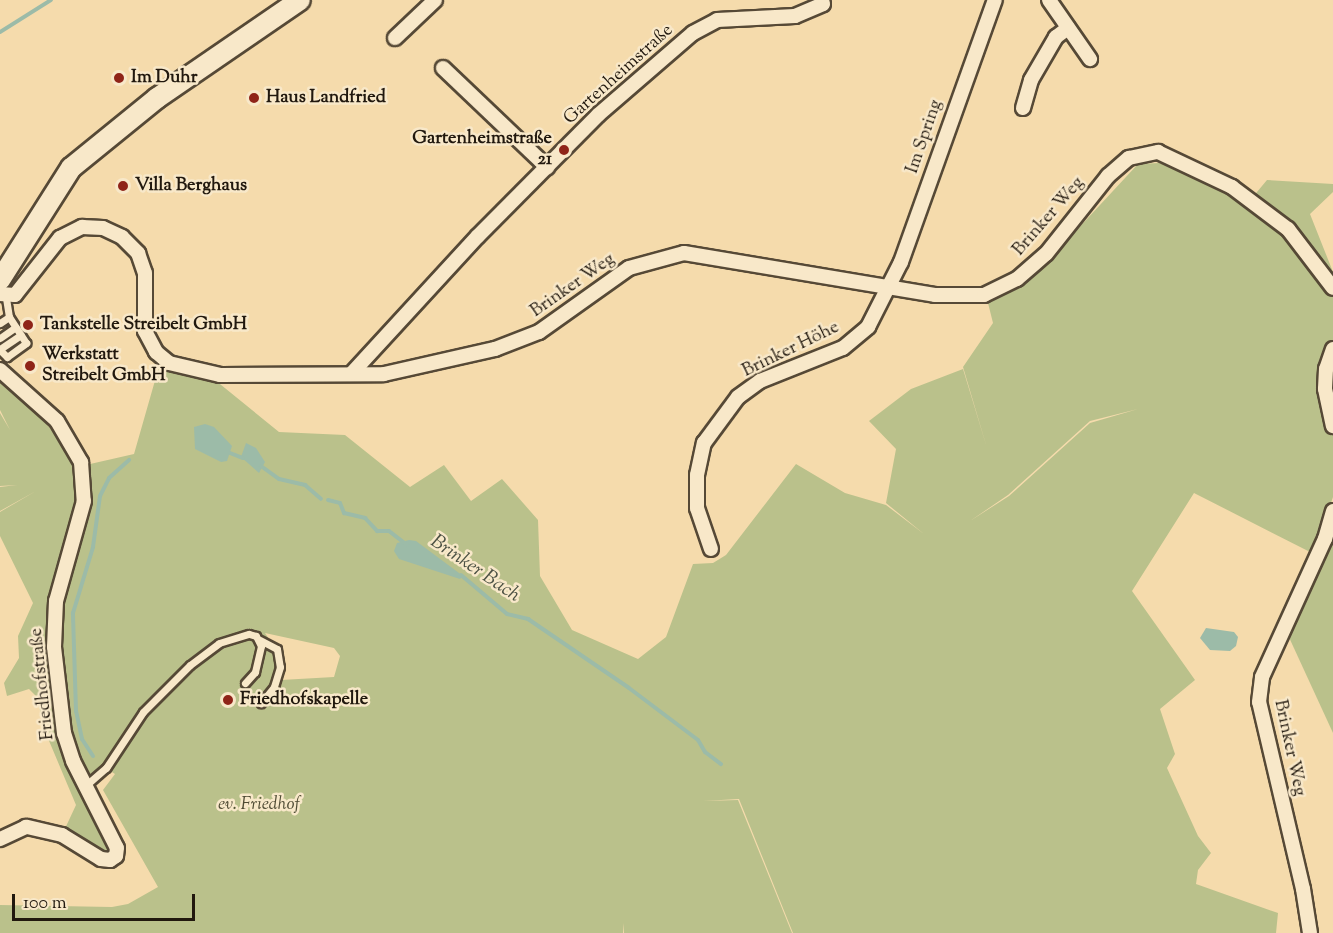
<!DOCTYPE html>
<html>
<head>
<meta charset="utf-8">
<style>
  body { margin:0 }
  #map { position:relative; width:1333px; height:933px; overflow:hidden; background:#f5dbac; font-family:"Sorts Mill Goudy",serif }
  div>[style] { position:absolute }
  .green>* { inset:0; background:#bac18b }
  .water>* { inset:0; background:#9cbba8 }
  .stream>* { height:4px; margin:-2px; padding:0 2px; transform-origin:2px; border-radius:2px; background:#9cbba8 }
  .roads { filter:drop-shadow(2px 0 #564936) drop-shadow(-2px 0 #564936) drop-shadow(0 2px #564936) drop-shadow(0 -2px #564936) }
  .service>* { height:7px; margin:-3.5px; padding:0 3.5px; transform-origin:3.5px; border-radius:3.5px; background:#f8e8c9 }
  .minor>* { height:14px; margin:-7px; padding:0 7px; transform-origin:7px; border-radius:7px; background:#f8e8c9 }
  .secondary>* { height:20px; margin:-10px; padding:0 10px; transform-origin:10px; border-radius:10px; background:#f8e8c9 }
  .dots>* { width:16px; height:16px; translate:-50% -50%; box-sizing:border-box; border:3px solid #f8e8c9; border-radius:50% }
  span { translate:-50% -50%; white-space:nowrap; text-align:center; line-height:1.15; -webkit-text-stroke:5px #f8e8c9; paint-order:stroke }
  .street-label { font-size:18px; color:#21180e }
  .poi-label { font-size:18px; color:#21180e; font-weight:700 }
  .left { translate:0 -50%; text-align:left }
  .right { translate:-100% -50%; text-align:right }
  .park-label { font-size:18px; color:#4f4b34; font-style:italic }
  .water-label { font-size:20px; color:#4c5144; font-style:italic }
  .scale { position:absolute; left:12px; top:894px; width:183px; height:27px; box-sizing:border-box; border:3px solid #21180e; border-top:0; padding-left:8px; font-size:18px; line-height:21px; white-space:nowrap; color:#21180e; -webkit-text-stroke:4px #f8e8c9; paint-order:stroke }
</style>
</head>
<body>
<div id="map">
  <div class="green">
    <i style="clip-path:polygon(evenodd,1159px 163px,1192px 173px,1247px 204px,1267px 180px,1333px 184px,1333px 192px,1310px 214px,1333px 272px,1333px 497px,1314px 554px,1194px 493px,1132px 591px,1195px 680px,1160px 709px,1175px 754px,1167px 768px,1198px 836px,1211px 853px,1198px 870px,1196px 884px,1278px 913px,1276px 933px,793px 933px,739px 799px,703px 801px,738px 800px,792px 933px,624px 933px,623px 923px,623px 933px,0 933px,0 905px,112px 907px,128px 904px,158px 887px,103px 790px,115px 774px,106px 768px,85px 786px,113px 839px,110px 860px,62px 835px,76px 805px,47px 736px,36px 696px,29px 689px,7px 696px,4px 683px,19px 658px,18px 636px,33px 603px,0 536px,0 512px,36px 491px,0 511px,0 487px,17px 485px,0 486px,0 413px,10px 430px,0 410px,0 378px,30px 404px,64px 445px,77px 467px,134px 454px,160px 363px,183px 375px,215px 380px,279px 432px,345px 435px,410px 487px,444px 465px,471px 501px,502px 479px,538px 520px,540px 576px,572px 630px,638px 659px,666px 637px,693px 564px,713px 563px,726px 555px,796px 464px,845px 493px,886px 505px,924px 534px,886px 503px,896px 449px,869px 421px,911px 389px,963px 369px,987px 448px,963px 367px,993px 323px,988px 303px,1020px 286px,1048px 261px,1138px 164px,1159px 163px,1138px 409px,1090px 423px,1009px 496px,970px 521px,1008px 495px,1090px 421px,1138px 409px,1159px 163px,265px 633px,334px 648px,340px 656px,334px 677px,281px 680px,280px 656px,265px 633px)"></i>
    <i style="clip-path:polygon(1333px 529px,1333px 733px,1287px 633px)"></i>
  </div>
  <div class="water">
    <i style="clip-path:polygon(205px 424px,214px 427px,232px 446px,227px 461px,221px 462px,195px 449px,194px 427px)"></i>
    <i style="clip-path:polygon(246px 443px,256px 448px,265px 462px,259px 473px,241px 457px)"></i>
    <i style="clip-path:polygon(409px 540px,416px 541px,463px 576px,460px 579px,399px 559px,394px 551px,397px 543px)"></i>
    <i style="clip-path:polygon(1206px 628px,1234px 632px,1238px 637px,1236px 646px,1230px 651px,1210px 650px,1200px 638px)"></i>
  </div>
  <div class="stream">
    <i style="left:0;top:32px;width:60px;rotate:-32.1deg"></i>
    <i style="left:230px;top:453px;width:14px;rotate:21deg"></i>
    <i style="left:261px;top:466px;width:22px;rotate:36deg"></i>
    <i style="left:279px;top:479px;width:27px;rotate:13deg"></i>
    <i style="left:305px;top:485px;width:21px;rotate:41deg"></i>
    <i style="left:328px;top:500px;width:12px;rotate:14deg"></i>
    <i style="left:340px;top:503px;width:11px;rotate:68deg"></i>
    <i style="left:344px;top:513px;width:22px;rotate:13deg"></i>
    <i style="left:365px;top:518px;width:18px;rotate:47deg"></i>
    <i style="left:377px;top:531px;width:12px"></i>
    <i style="left:389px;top:531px;width:23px;rotate:38deg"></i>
    <i style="left:461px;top:575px;width:60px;rotate:40.3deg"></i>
    <i style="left:507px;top:614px;width:22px;rotate:13deg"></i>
    <i style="left:528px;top:619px;width:122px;rotate:34.3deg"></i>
    <i style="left:629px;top:688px;width:86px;rotate:37deg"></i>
    <i style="left:698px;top:740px;width:14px;rotate:60deg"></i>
    <i style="left:705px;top:752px;width:20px;rotate:37deg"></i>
    <i style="left:93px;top:756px;width:20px;rotate:-123deg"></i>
    <i style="left:82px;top:739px;width:29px;rotate:-102deg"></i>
    <i style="left:76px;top:711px;width:98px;rotate:-91.8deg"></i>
    <i style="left:73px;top:613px;width:69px;rotate:-73.1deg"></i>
    <i style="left:93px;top:547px;width:51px;rotate:-82.2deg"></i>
    <i style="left:100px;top:496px;width:20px;rotate:-63deg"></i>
    <i style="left:109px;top:478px;width:27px;rotate:-42deg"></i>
  </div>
  <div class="roads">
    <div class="service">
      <i style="left:0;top:323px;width:11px;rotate:-34deg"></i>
      <i style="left:0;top:338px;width:19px;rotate:-35deg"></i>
      <i style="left:0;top:349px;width:25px;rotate:-34deg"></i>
      <i style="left:0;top:350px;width:10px;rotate:45deg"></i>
      <i style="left:7px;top:357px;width:24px;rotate:-36deg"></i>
      <i style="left:26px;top:343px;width:31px;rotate:-123deg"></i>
      <i style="left:9px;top:317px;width:20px;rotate:-99deg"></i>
      <i style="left:260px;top:640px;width:19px;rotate:28deg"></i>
      <i style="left:277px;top:649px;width:18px;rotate:81deg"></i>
      <i style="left:280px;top:667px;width:21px;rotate:107deg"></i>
      <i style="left:274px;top:687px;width:21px;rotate:129deg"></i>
      <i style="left:85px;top:786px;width:28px;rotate:-41deg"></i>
      <i style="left:106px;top:768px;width:67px;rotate:-56.5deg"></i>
      <i style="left:143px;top:712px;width:66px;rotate:-45deg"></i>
      <i style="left:190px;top:665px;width:36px;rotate:-37deg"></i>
      <i style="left:219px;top:643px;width:31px;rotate:-17deg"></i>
      <i style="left:249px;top:634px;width:7px;rotate:16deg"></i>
      <i style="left:256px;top:636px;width:11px;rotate:63deg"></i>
      <i style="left:261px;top:646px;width:27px;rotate:103deg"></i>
      <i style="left:255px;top:672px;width:15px;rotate:132deg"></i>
    </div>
    <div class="minor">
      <i style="left:1049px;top:0;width:72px;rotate:55.2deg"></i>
      <i style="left:395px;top:38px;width:55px;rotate:-43.5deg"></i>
      <i style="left:443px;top:68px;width:144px;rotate:43.6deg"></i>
      <i style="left:1023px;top:108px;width:29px;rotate:-74deg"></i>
      <i style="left:1031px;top:80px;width:50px;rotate:-59.8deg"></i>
      <i style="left:1056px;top:37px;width:15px;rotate:-37deg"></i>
      <i style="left:0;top:294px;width:15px;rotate:4deg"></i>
      <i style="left:15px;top:295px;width:73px;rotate:-51.7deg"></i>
      <i style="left:60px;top:238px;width:25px;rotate:-27deg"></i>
      <i style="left:82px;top:227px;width:21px;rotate:3deg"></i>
      <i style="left:103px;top:228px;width:21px;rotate:25deg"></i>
      <i style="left:122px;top:237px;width:23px;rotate:45deg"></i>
      <i style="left:138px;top:253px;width:21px;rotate:71deg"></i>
      <i style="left:145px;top:273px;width:58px;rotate:90deg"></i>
      <i style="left:145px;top:331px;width:24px;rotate:62deg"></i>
      <i style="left:156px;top:352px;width:17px;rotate:40deg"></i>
      <i style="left:169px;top:363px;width:52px;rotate:13.2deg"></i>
      <i style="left:220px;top:375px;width:164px;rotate:-0.3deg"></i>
      <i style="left:384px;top:374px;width:114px;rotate:-12.7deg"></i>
      <i style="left:495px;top:349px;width:47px;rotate:-21.1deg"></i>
      <i style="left:539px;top:332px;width:110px;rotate:-35.4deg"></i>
      <i style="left:629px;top:268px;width:57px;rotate:-15.3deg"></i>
      <i style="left:684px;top:253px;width:254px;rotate:9.5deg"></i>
      <i style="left:935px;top:295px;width:49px"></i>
      <i style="left:984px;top:295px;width:37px;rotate:-26deg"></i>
      <i style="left:1017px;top:279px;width:38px;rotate:-41deg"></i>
      <i style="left:1046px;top:254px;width:100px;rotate:-51.5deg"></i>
      <i style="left:1108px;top:176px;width:28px;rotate:-41deg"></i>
      <i style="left:1129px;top:158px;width:30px;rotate:-12deg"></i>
      <i style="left:1158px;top:152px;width:82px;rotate:25.3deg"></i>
      <i style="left:1232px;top:187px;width:70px;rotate:36.9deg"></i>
      <i style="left:1288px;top:229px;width:74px;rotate:52.7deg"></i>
      <i style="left:1333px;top:349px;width:21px;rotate:109deg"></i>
      <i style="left:1326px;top:369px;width:20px;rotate:93deg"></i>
      <i style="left:1325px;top:389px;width:38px;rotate:78deg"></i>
      <i style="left:0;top:370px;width:76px;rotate:41.8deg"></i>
      <i style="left:57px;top:421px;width:48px;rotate:59.7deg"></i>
      <i style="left:81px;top:462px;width:39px;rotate:86deg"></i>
      <i style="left:84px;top:501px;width:104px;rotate:105.6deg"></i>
      <i style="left:56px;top:601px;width:46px;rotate:92.5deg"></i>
      <i style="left:54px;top:647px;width:87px;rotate:83.4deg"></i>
      <i style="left:64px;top:733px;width:29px;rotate:72deg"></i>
      <i style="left:73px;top:761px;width:97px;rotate:63.2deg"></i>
      <i style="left:117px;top:848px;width:8px;rotate:97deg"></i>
      <i style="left:116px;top:856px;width:7px;rotate:146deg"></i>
      <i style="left:110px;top:860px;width:9px;rotate:-174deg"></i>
      <i style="left:101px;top:859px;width:46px;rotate:-148.4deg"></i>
      <i style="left:62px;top:835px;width:37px;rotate:-167deg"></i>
      <i style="left:26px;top:827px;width:29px;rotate:155deg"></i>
      <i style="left:352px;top:373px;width:186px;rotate:-47.4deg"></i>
      <i style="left:478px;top:236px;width:170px;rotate:-45.2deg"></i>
      <i style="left:598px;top:115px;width:125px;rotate:-40.8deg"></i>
      <i style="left:693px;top:33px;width:27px;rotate:-28deg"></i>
      <i style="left:717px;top:20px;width:78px;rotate:-2.9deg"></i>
      <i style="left:795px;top:16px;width:30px;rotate:-23deg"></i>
      <i style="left:823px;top:4px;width:4px;rotate:-104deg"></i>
      <i style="left:711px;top:549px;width:43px;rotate:-108.9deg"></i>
      <i style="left:697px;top:508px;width:33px;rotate:-90deg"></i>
      <i style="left:697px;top:475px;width:33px;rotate:-78deg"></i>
      <i style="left:704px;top:443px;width:57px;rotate:-53.5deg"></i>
      <i style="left:738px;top:397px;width:27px;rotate:-36deg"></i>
      <i style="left:760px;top:381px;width:89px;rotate:-21.7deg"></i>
      <i style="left:843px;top:348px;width:33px;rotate:-40deg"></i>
      <i style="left:868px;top:327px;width:73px;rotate:-63.1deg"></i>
      <i style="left:901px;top:262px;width:278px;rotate:-70.3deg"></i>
      <i style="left:1310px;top:933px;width:45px;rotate:-99deg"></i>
      <i style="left:1303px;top:889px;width:192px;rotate:-103.2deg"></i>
      <i style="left:1259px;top:702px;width:25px;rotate:-83deg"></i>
      <i style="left:1262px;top:677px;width:152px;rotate:-65.5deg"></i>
      <i style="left:1325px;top:539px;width:29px;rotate:-74deg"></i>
    </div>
    <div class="secondary">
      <i style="left:0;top:280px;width:133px;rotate:-57.6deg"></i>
      <i style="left:71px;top:168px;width:111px;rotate:-39.1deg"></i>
      <i style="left:157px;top:98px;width:173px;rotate:-34.4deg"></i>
    </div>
  </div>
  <div class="dots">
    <i style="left:119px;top:78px;background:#8f2418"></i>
    <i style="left:254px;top:98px;background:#8f2418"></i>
    <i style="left:564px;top:150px;background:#8f2418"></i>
    <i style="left:123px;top:186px;background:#8f2418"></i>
    <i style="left:28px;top:325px;background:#8f2418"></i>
    <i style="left:30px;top:366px;background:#8f2418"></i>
    <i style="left:228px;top:700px;background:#8f2418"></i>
  </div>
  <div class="street-label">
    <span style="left:619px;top:75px;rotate:-42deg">Gartenheimstraße</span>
    <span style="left:925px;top:137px;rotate:-71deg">Im Spring</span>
    <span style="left:1049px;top:217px;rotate:-49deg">Brinker Weg</span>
    <span style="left:573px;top:286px;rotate:-35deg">Brinker Weg</span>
    <span style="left:791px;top:350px;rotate:-26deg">Brinker Höhe</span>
    <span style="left:43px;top:684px;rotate:-96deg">Friedhofstraße</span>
    <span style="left:1289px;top:748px;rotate:78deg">Brinker Weg</span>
  </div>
  <div class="poi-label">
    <span class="left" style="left:131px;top:78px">Im Duhr</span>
    <span class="left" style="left:266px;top:98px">Haus Landfried</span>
    <span class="right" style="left:552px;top:150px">Gartenheimstraße<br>21</span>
    <span class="left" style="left:135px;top:186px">Villa Berghaus</span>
    <span class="left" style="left:40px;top:325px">Tankstelle Streibelt GmbH</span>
    <span class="left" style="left:42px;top:366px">Werkstatt<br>Streibelt GmbH</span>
    <span class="left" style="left:240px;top:700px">Friedhofskapelle</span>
  </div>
  <div class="park-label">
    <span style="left:259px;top:805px">ev. Friedhof</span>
  </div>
  <div class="water-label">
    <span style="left:475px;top:569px;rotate:34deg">Brinker Bach</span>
  </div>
  <div class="scale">100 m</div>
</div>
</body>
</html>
